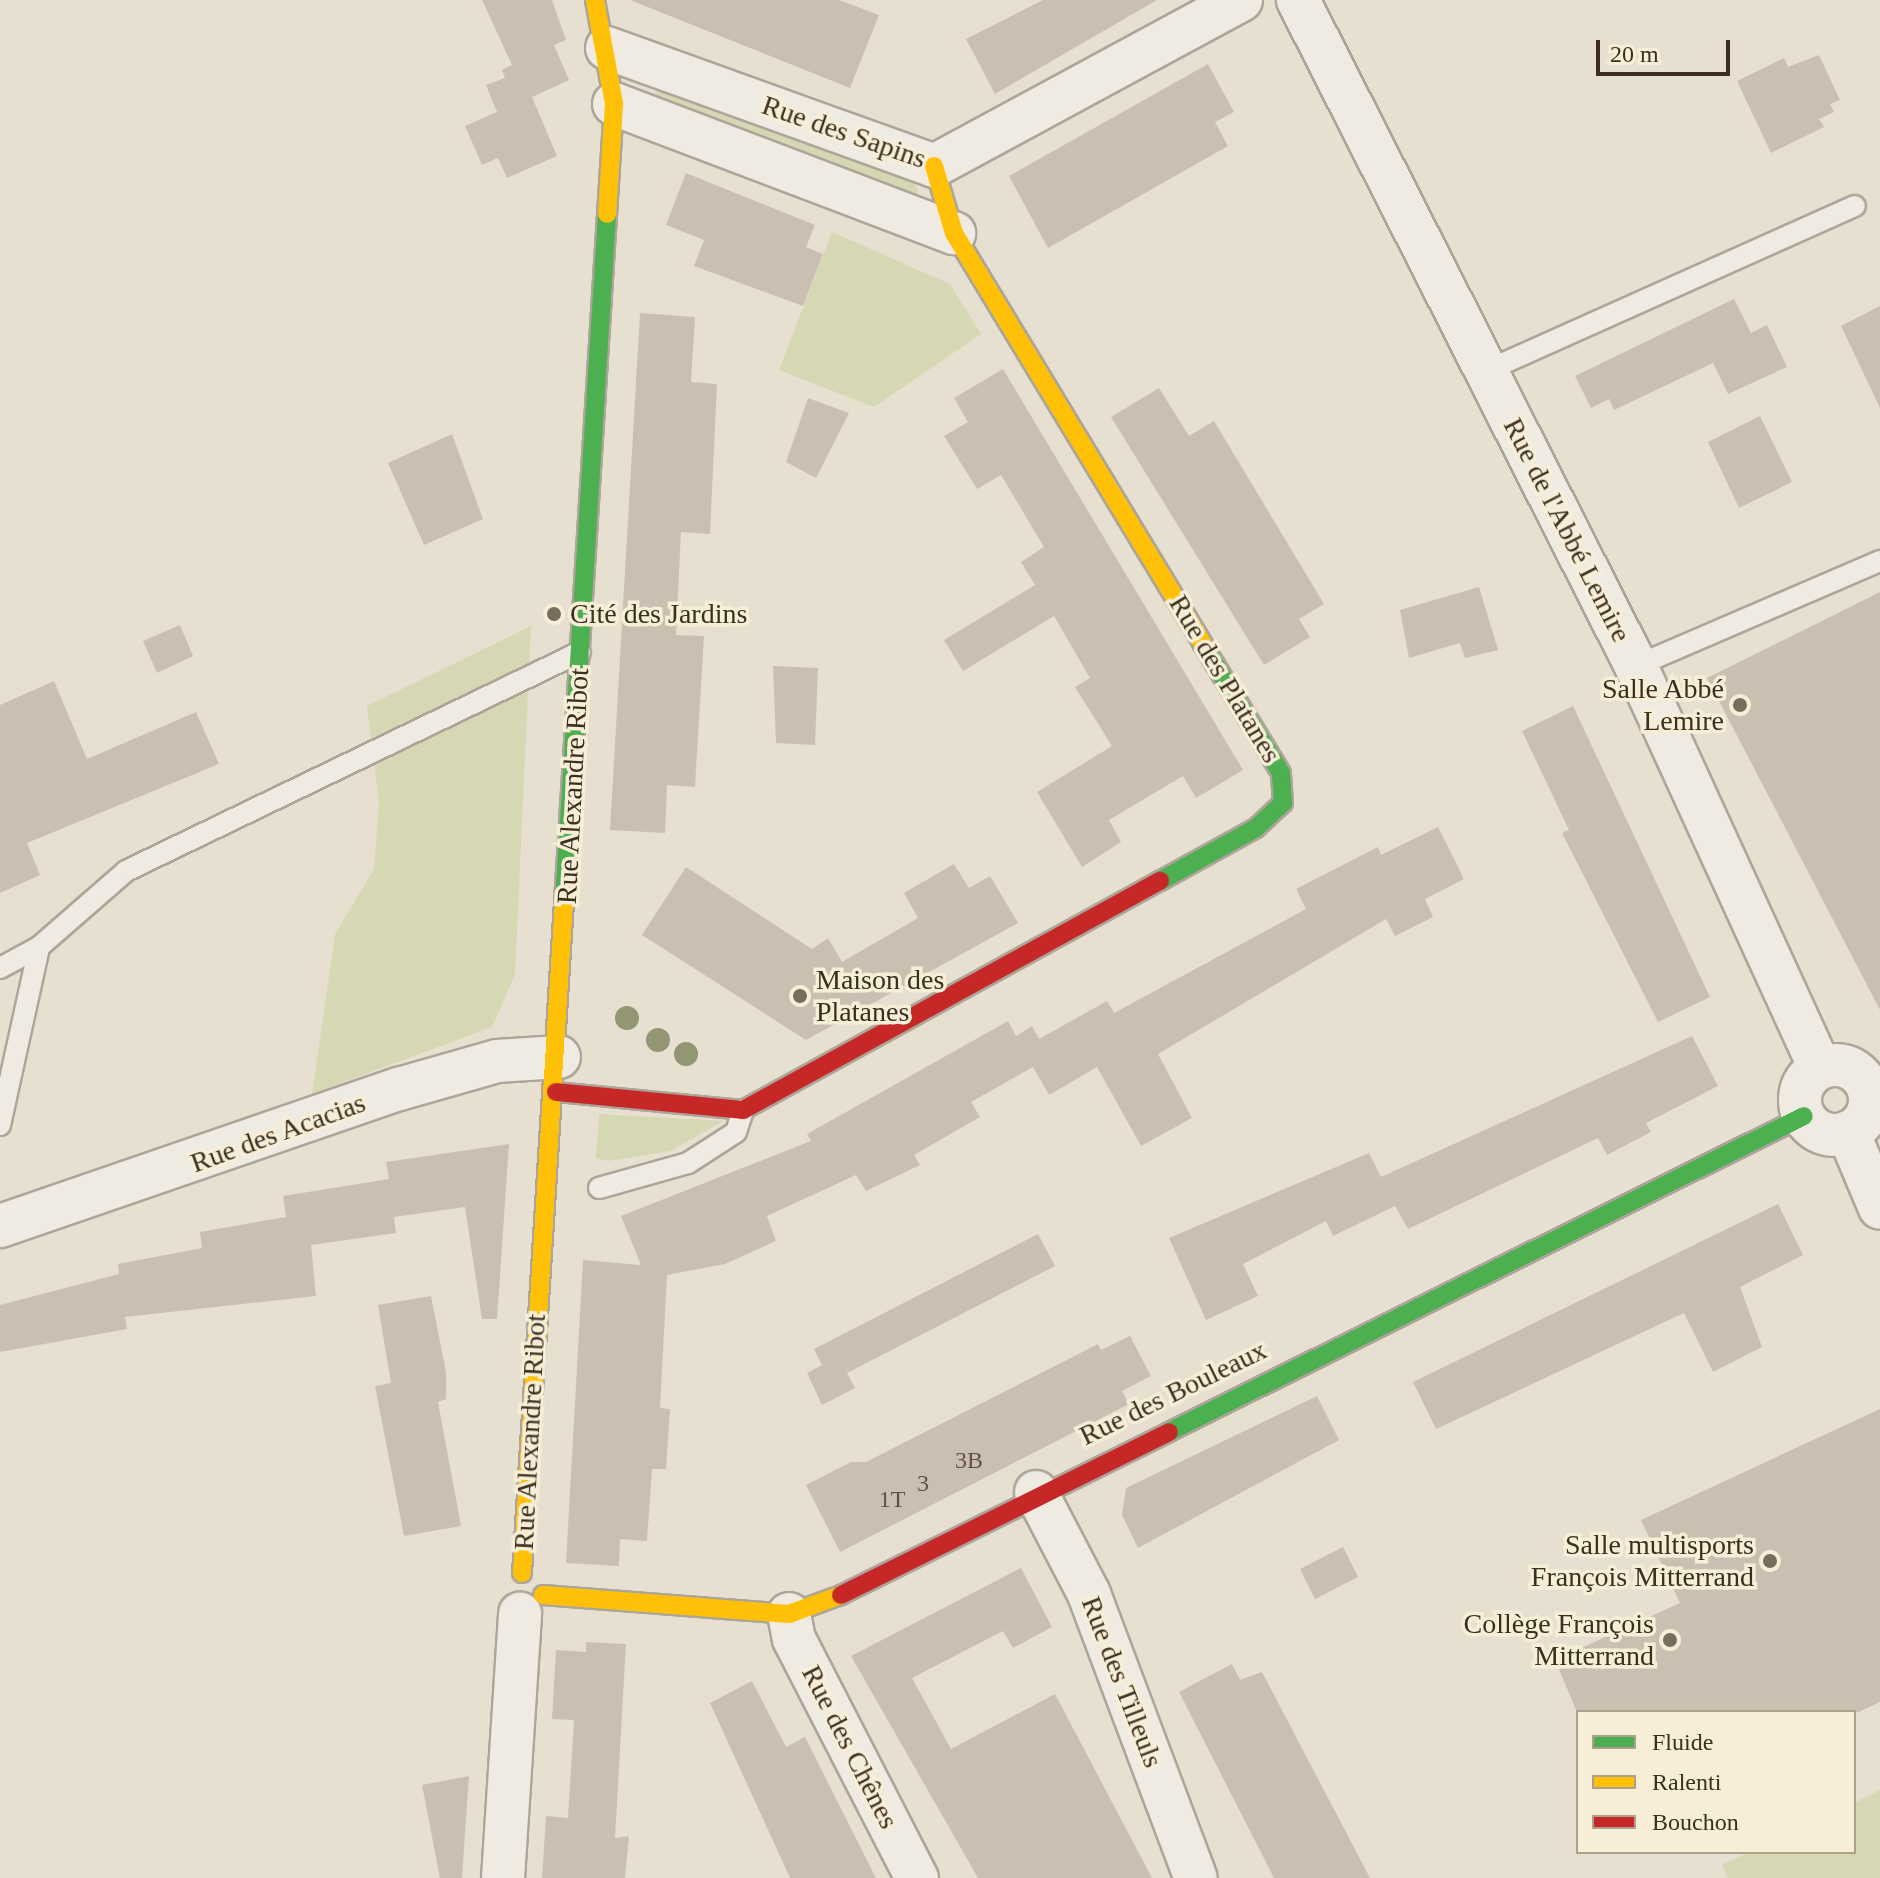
<!DOCTYPE html>
<html>
<head>
<meta charset="utf-8">
<style>
  body { margin:0 }
  #map { position:relative; width:1880px; height:1878px; overflow:hidden; background:#e7e0d1; font-family:Georgia,serif }
  div>[style] { position:absolute }
  .green>* { inset:0; background:#d6d7b3 }
  .building>* { inset:0; background:#cbbfb2 }
  .roads { filter:drop-shadow(2px 0 #ada599) drop-shadow(-2px 0 #ada599) drop-shadow(0 2px #ada599) drop-shadow(0 -2px #ada599) }
  .lane>* { height:20px; margin:-10px; padding:0 10px; transform-origin:10px; border-radius:10px; background:#efebe3 }
  .street>* { height:42px; margin:-21px; padding:0 21px; transform-origin:21px; border-radius:21px; background:#efebe3 }
  .street>.ring { margin:-21px; padding:0; box-sizing:content-box; background:none; border:42px solid #efebe3; border-radius:50% }
  .fast>* { height:18px; margin:-9px; padding:0 9px; transform-origin:9px; border-radius:9px; background:#4caf50 }
  .slow>* { height:18px; margin:-9px; padding:0 9px; transform-origin:9px; border-radius:9px; background:#ffc107 }
  .jam>* { height:18px; margin:-9px; padding:0 9px; transform-origin:9px; border-radius:9px; background:#c62828 }
  .trees>* { width:24px; height:24px; margin:-12px; border-radius:50%; background:#929673 }
  .dots>* { width:22px; height:22px; translate:-50% -50%; box-sizing:border-box; border:4px solid #f7eed8; border-radius:50% }
  span { translate:-50% -50%; white-space:nowrap; text-align:center; line-height:1.15; -webkit-text-stroke:7px #f7eed8; paint-order:stroke }
  .number-label { font-size:24px; color:#605244 }
  .number-label span { -webkit-text-stroke-width:0 }
  .street-label { font-size:28px; color:#3d2e20 }
  .poi-label { font-size:28px; color:#3d2e20 }
  .left { translate:0 -50%; text-align:left }
  .right { translate:-100% -50%; text-align:right }
  .legend { position:absolute; left:1576px; top:1710px; width:280px; height:144px; box-sizing:border-box; background:#f7eed8; border:2px solid #ada18e; margin:0; padding:10px 14px; list-style:none; font-size:24px; color:#3d2e20 }
  .legend li { display:flex; align-items:center; gap:16px; height:40px }
  .legend b { width:40px; border:2px solid #ada18e }
  .scale { position:absolute; left:1596px; top:40px; width:134px; height:36px; box-sizing:border-box; border:4px solid #3d2e20; border-top:0; padding-left:10px; font-size:24px; line-height:28px; white-space:nowrap; color:#3d2e20; -webkit-text-stroke:6px #f7eed8; paint-order:stroke }
</style>
</head>
<body>
<div id="map">
  <div class="green">
    <i style="clip-path:polygon(655px 83px,913px 177px,918px 192px,910px 200px,657px 106px)"></i>
    <i style="clip-path:polygon(832px 232px,950px 284px,981px 334px,874px 407px,779px 370px)"></i>
    <i style="clip-path:polygon(531px 626px,515px 975px,492px 1027px,312px 1094px,335px 934px,374px 869px,379px 802px,367px 706px)"></i>
    <i style="clip-path:polygon(599px 1114px,723px 1121px,671px 1151px,608px 1161px,596px 1158px)"></i>
    <i style="clip-path:polygon(1880px 1790px,1880px 1878px,1728px 1878px,1722px 1865px,1749px 1852px,1854px 1852px,1854px 1803px)"></i>
  </div>
  <div class="building">
    <i style="clip-path:polygon(482px 0,552px 0,566px 40px,554px 45px,569px 80px,532px 97px,557px 156px,507px 178px,498px 158px,482px 165px,465px 126px,497px 112px,486px 85px,505px 78px,502px 70px,512px 65px)"></i>
    <i style="clip-path:polygon(630px 0,839px 0,879px 15px,850px 88px)"></i>
    <i style="clip-path:polygon(1043px 0,1157px 0,995px 94px,966px 39px)"></i>
    <i style="clip-path:polygon(1819px 55px,1840px 100px,1830px 104px,1834px 112px,1819px 119px,1824px 127px,1771px 153px,1737px 81px,1784px 58px,1788px 67px)"></i>
    <i style="clip-path:polygon(1208px 64px,1234px 112px,1215px 122px,1228px 146px,1048px 248px,1009px 176px)"></i>
    <i style="clip-path:polygon(686px 173px,815px 225px,806px 247px,823px 254px,803px 306px,694px 266px,704px 240px,666px 225px)"></i>
    <i style="clip-path:polygon(1734px 299px,1751px 333px,1767px 325px,1787px 367px,1728px 394px,1713px 363px,1614px 410px,1609px 399px,1591px 408px,1575px 376px)"></i>
    <i style="clip-path:polygon(1880px 306px,1880px 408px,1841px 326px)"></i>
    <i style="clip-path:polygon(640px 313px,695px 317px,691px 382px,717px 384px,710px 534px,681px 532px,676px 635px,704px 636px,695px 787px,667px 785px,665px 833px,610px 830px)"></i>
    <i style="clip-path:polygon(1003px 369px,1243px 770px,1196px 798px,1183px 776px,1109px 820px,1121px 842px,1082px 867px,1037px 792px,1112px 746px,1075px 687px,1090px 678px,1054px 616px,963px 671px,944px 640px,1035px 585px,1021px 562px,1044px 547px,1001px 475px,977px 489px,944px 436px,968px 422px,954px 398px)"></i>
    <i style="clip-path:polygon(1159px 388px,1189px 436px,1214px 421px,1324px 604px,1299px 619px,1310px 637px,1264px 665px,1111px 417px)"></i>
    <i style="clip-path:polygon(808px 398px,849px 413px,816px 478px,786px 462px)"></i>
    <i style="clip-path:polygon(1760px 416px,1792px 482px,1739px 508px,1708px 442px)"></i>
    <i style="clip-path:polygon(452px 434px,483px 519px,424px 545px,388px 463px)"></i>
    <i style="clip-path:polygon(1479px 587px,1498px 650px,1465px 658px,1460px 643px,1409px 658px,1400px 610px)"></i>
    <i style="clip-path:polygon(1880px 592px,1880px 1010px,1707px 678px)"></i>
    <i style="clip-path:polygon(180px 625px,193px 656px,157px 673px,143px 641px)"></i>
    <i style="clip-path:polygon(773px 666px,818px 668px,815px 745px,776px 743px)"></i>
    <i style="clip-path:polygon(54px 681px,87px 759px,196px 712px,219px 764px,27px 843px,40px 875px,0 893px,0 705px)"></i>
    <i style="clip-path:polygon(1573px 706px,1710px 997px,1658px 1022px,1562px 833px,1569px 830px,1522px 731px)"></i>
    <i style="clip-path:polygon(1438px 827px,1464px 879px,1425px 899px,1433px 917px,1395px 936px,1386px 919px,1158px 1054px,1192px 1118px,1141px 1146px,1097px 1067px,1049px 1095px,1033px 1067px,971px 1102px,980px 1117px,914px 1155px,920px 1165px,866px 1191px,856px 1175px,767px 1216px,776px 1241px,725px 1264px,667px 1275px,660px 1408px,670px 1409px,666px 1469px,652px 1469px,647px 1541px,620px 1539px,619px 1566px,566px 1563px,583px 1260px,641px 1265px,621px 1216px,811px 1141px,807px 1134px,1008px 1021px,1016px 1036px,1032px 1026px,1039px 1039px,1107px 1001px,1114px 1013px,1306px 909px,1296px 889px,1378px 847px,1381px 855px)"></i>
    <i style="clip-path:polygon(954px 864px,969px 888px,990px 876px,1018px 923px,806px 1040px,642px 935px,686px 867px,812px 949px,828px 938px,842px 962px,918px 918px,904px 893px)"></i>
    <i style="clip-path:polygon(1692px 1036px,1718px 1086px,1646px 1123px,1651px 1132px,1607px 1155px,1598px 1138px,1408px 1229px,1395px 1206px,1333px 1236px,1326px 1221px,1243px 1264px,1258px 1296px,1206px 1320px,1169px 1238px,1369px 1153px,1381px 1177px)"></i>
    <i style="clip-path:polygon(509px 1144px,497px 1319px,482px 1319px,465px 1207px,394px 1217px,396px 1233px,311px 1245px,316px 1296px,125px 1317px,127px 1329px,0 1352px,0 1305px,119px 1274px,118px 1264px,202px 1248px,200px 1232px,286px 1217px,283px 1196px,389px 1179px,386px 1162px)"></i>
    <i style="clip-path:polygon(1778px 1204px,1803px 1255px,1740px 1287px,1762px 1347px,1713px 1372px,1684px 1313px,1436px 1429px,1413px 1382px)"></i>
    <i style="clip-path:polygon(1038px 1234px,1055px 1266px,847px 1373px,855px 1388px,822px 1405px,807px 1373px,822px 1365px,814px 1349px)"></i>
    <i style="clip-path:polygon(431px 1296px,446px 1372px,446px 1399px,438px 1402px,461px 1526px,404px 1536px,375px 1386px,391px 1383px,378px 1305px)"></i>
    <i style="clip-path:polygon(1130px 1336px,1151px 1376px,1122px 1391px,1129px 1404px,840px 1552px,806px 1485px,851px 1462px,866px 1462px,1098px 1344px,1101px 1350px)"></i>
    <i style="clip-path:polygon(1317px 1396px,1339px 1440px,1138px 1548px,1122px 1515px,1126px 1488px)"></i>
    <i style="clip-path:polygon(1880px 1409px,1880px 1702px,1859px 1712px,1577px 1712px,1555px 1660px,1680px 1603px,1641px 1520px)"></i>
    <i style="clip-path:polygon(1343px 1547px,1358px 1577px,1315px 1599px,1300px 1569px)"></i>
    <i style="clip-path:polygon(1021px 1568px,1052px 1627px,1013px 1648px,1003px 1631px,912px 1678px,951px 1749px,1055px 1694px,1152px 1878px,978px 1878px,851px 1656px)"></i>
    <i style="clip-path:polygon(586px 1642px,626px 1644px,615px 1838px,629px 1836px,625px 1878px,542px 1878px,546px 1816px,568px 1818px,574px 1720px,552px 1719px,556px 1650px,586px 1652px)"></i>
    <i style="clip-path:polygon(1232px 1664px,1240px 1680px,1262px 1672px,1370px 1878px,1274px 1878px,1179px 1692px)"></i>
    <i style="clip-path:polygon(752px 1681px,786px 1747px,805px 1737px,876px 1878px,790px 1878px,710px 1703px)"></i>
    <i style="clip-path:polygon(469px 1776px,462px 1878px,440px 1878px,422px 1785px)"></i>
  </div>
  <div class="roads">
    <div class="lane">
      <i style="left:1486px;top:371px;width:404px;rotate:-24.1deg"></i>
      <i style="left:1636px;top:666px;width:266px;rotate:-23.3deg"></i>
      <i style="left:0;top:968px;width:44px;rotate:-28.3deg"></i>
      <i style="left:0;top:1125px;width:182px;rotate:-77.6deg"></i>
      <i style="left:39px;top:947px;width:116px;rotate:-41.1deg"></i>
      <i style="left:126px;top:871px;width:504px;rotate:-25.75deg"></i>
      <i style="left:599px;top:1188px;width:92px;rotate:-15.7deg"></i>
      <i style="left:688px;top:1163px;width:57px;rotate:-32.9deg"></i>
      <i style="left:736px;top:1132px;width:23px;rotate:-72deg"></i>
    </div>
    <div class="street">
      <i style="left:1298px;top:0;width:747px;rotate:63.09deg"></i>
      <i style="left:1636px;top:666px;width:442px;rotate:65.4deg"></i>
      <i style="left:607px;top:48px;width:348px;rotate:19.8deg"></i>
      <i style="left:934px;top:166px;width:349px;rotate:-28.4deg"></i>
      <i style="left:614px;top:104px;width:364px;rotate:20.8deg"></i>
      <i class="ring" style="left:1800px;top:1065px;width:28px;height:28px"></i>
      <i style="left:1848px;top:1132px;width:82px;rotate:67.2deg"></i>
      <i style="left:0;top:1226px;width:422px;rotate:-19deg"></i>
      <i style="left:399px;top:1089px;width:102px;rotate:-15.9deg"></i>
      <i style="left:497px;top:1061px;width:62px;rotate:-3.7deg"></i>
      <i style="left:1036px;top:1492px;width:115px;rotate:62.5deg"></i>
      <i style="left:1089px;top:1594px;width:303px;rotate:69.4deg"></i>
      <i style="left:789px;top:1614px;width:25px;rotate:79deg"></i>
      <i style="left:794px;top:1639px;width:269px;rotate:62.8deg"></i>
      <i style="left:503px;top:1878px;width:265px;rotate:-86.3deg"></i>
    </div>
    <div class="fast">
      <i style="left:1160px;top:881px;width:110px;rotate:-28.9deg"></i>
      <i style="left:1256px;top:828px;width:37px;rotate:-43deg"></i>
      <i style="left:1283px;top:803px;width:30px;rotate:-94deg"></i>
      <i style="left:1281px;top:773px;width:152px;rotate:-121.3deg"></i>
      <i style="left:564px;top:902px;width:689px;rotate:-86.42deg"></i>
      <i style="left:1169px;top:1432px;width:709px;rotate:-26.46deg"></i>
    </div>
    <div class="slow">
      <i style="left:595px;top:0;width:106px;rotate:79.6deg"></i>
      <i style="left:614px;top:104px;width:110px;rotate:93.6deg"></i>
      <i style="left:934px;top:166px;width:70px;rotate:73.4deg"></i>
      <i style="left:954px;top:233px;width:479px;rotate:58.8deg"></i>
      <i style="left:522px;top:1573px;width:672px;rotate:-86.42deg"></i>
      <i style="left:543px;top:1595px;width:247px;rotate:4.4deg"></i>
      <i style="left:789px;top:1614px;width:55px;rotate:-20.1deg"></i>
    </div>
    <div class="jam">
      <i style="left:556px;top:1092px;width:188px;rotate:5.5deg"></i>
      <i style="left:743px;top:1110px;width:476px;rotate:-28.8deg"></i>
      <i style="left:841px;top:1595px;width:366px;rotate:-26.4deg"></i>
    </div>
  </div>
  <div class="trees">
    <i style="left:627px;top:1018px"></i>
    <i style="left:658px;top:1040px"></i>
    <i style="left:686px;top:1054px"></i>
  </div>
  <div class="dots">
    <i style="left:554px;top:614px;background:#786c5e"></i>
    <i style="left:1740px;top:705px;background:#786c5e"></i>
    <i style="left:800px;top:996px;background:#786c5e"></i>
    <i style="left:1770px;top:1561px;background:#786c5e"></i>
    <i style="left:1670px;top:1640px;background:#786c5e"></i>
  </div>
  <div class="number-label">
    <span style="left:969px;top:1461px">3B</span>
    <span style="left:923px;top:1484px">3</span>
    <span style="left:892px;top:1500px">1T</span>
  </div>
  <div class="street-label">
    <span style="left:844px;top:132px;rotate:19deg">Rue des Sapins</span>
    <span style="left:1567px;top:530px;rotate:63deg">Rue de l'Abbé Lemire</span>
    <span style="left:1225px;top:679px;rotate:59deg">Rue des Platanes</span>
    <span style="left:573px;top:786px;rotate:-87deg">Rue Alexandre Ribot</span>
    <span style="left:278px;top:1133px;rotate:-20deg">Rue des Acacias</span>
    <span style="left:1173px;top:1393px;rotate:-26deg">Rue des Bouleaux</span>
    <span style="left:530px;top:1432px;rotate:-87deg">Rue Alexandre Ribot</span>
    <span style="left:1122px;top:1682px;rotate:69deg">Rue des Tilleuls</span>
    <span style="left:850px;top:1747px;rotate:63deg">Rue des Chênes</span>
  </div>
  <div class="poi-label">
    <span class="left" style="left:570px;top:614px">Cité des Jardins</span>
    <span class="right" style="left:1724px;top:705px">Salle Abbé<br>Lemire</span>
    <span class="left" style="left:816px;top:996px">Maison des<br>Platanes</span>
    <span class="right" style="left:1754px;top:1561px">Salle multisports<br>François Mitterrand</span>
    <span class="right" style="left:1654px;top:1640px">Collège François<br>Mitterrand</span>
  </div>
  <ul class="legend">
  <li><b style="height:10px;background:#4caf50"></b>Fluide</li>
  <li><b style="height:10px;background:#ffc107"></b>Ralenti</li>
  <li><b style="height:10px;background:#c62828"></b>Bouchon</li>
  </ul>
  <div class="scale">20 m</div>
</div>
</body>
</html>
